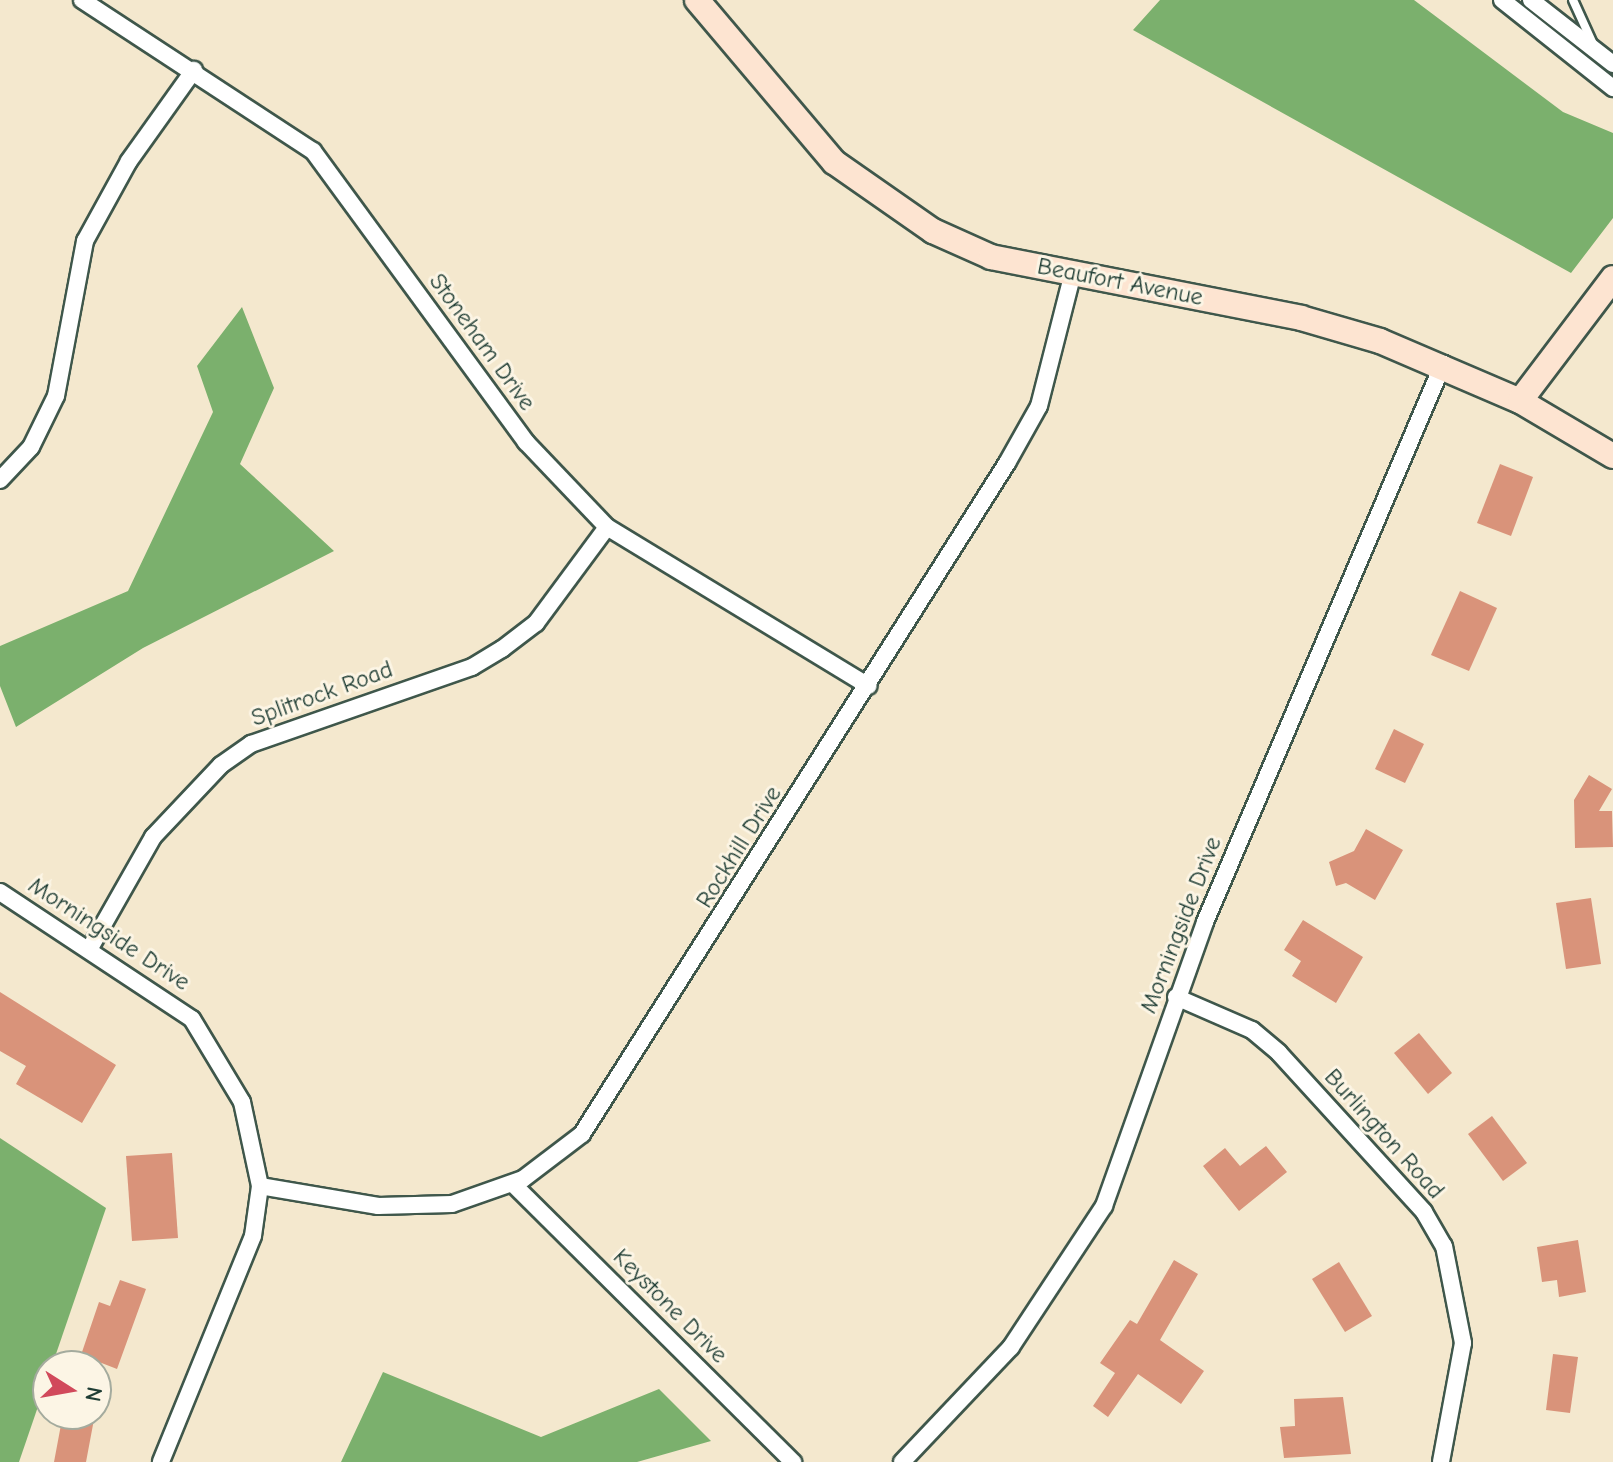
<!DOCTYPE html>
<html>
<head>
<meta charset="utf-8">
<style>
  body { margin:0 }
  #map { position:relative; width:1613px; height:1462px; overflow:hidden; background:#f4e8ce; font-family:"Comic Neue",sans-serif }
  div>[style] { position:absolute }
  .forest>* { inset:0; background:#7bb06d }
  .building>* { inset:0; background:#d9937a }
  .roads { filter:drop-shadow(2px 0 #3f574b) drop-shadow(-2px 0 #3f574b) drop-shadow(0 2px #3f574b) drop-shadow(0 -2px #3f574b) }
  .lane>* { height:8px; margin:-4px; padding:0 4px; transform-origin:4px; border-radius:4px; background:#fff }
  .street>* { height:16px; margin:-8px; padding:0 8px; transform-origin:8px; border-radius:8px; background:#fff }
  .secondary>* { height:24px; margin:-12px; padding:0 12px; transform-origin:12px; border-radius:12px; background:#fde4d1 }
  span { translate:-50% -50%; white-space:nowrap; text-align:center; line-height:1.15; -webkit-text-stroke:6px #fcf5e5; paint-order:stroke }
  .street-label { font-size:24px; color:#1f3d34 }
  .north { position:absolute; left:32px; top:1350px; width:80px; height:80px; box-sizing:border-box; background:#fcf5e5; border:2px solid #a4ab9e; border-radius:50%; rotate:101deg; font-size:22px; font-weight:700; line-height:32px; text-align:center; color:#1f3d34 }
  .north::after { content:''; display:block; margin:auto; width:28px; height:36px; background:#d1495b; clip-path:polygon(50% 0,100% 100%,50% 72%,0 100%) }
</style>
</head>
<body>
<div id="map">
  <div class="forest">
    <i style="clip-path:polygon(1160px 0,1414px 0,1563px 112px,1613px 133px,1613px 218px,1571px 273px,1133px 30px)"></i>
    <i style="clip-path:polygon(242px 307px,274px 388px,240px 464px,334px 551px,143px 648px,16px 727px,0 686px,0 646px,128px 591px,213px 412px,197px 366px)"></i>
    <i style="clip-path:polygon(0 1138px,106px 1208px,19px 1462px,0 1462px)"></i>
    <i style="clip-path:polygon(383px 1372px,541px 1437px,659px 1389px,711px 1441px,637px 1462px,341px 1462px)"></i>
  </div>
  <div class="building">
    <i style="clip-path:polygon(1500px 464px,1533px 477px,1511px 536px,1477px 523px)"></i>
    <i style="clip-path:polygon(1460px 591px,1497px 608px,1469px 671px,1431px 655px)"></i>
    <i style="clip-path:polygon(1394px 729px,1424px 744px,1405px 783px,1375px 769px)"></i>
    <i style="clip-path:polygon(1589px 775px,1612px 789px,1599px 811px,1612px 811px,1613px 847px,1575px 848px,1574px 800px)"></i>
    <i style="clip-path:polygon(1366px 829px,1403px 850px,1375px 900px,1346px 883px,1336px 886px,1329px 862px,1354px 851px)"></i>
    <i style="clip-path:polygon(1591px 898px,1601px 964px,1566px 969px,1556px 903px)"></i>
    <i style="clip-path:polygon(1303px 920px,1363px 957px,1336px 1003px,1292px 976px,1301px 961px,1284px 950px)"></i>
    <i style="clip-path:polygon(0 992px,116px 1065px,82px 1123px,16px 1084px,26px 1066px,0 1051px)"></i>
    <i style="clip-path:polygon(1419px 1033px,1452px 1073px,1428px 1094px,1394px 1053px)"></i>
    <i style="clip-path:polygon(1492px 1116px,1527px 1163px,1503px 1181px,1468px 1134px)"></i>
    <i style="clip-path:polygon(1266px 1146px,1287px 1172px,1239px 1211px,1203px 1166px,1225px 1148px,1240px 1166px)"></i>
    <i style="clip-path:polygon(172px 1153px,178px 1238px,132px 1241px,126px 1156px)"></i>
    <i style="clip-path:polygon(1578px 1240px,1586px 1292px,1559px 1297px,1557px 1280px,1542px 1282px,1537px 1247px)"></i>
    <i style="clip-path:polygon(1174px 1260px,1198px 1274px,1160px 1340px,1204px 1371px,1181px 1404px,1138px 1374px,1108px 1417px,1093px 1406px,1115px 1373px,1100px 1363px,1130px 1320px,1137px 1324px)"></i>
    <i style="clip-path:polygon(1339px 1262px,1372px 1316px,1345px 1332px,1312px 1279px)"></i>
    <i style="clip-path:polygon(120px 1280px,146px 1289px,117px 1369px,81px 1355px,99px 1302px,110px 1306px)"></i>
    <i style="clip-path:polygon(1553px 1354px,1578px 1357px,1570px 1413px,1546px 1410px)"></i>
    <i style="clip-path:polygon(1343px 1397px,1351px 1454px,1284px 1458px,1280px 1427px,1295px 1426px,1294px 1399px)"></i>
    <i style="clip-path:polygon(63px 1414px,95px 1414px,86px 1462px,54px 1462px)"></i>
  </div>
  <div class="roads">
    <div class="lane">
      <i style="left:1573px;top:0;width:48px;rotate:65.6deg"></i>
    </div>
    <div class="street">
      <i style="left:82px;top:0;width:276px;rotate:33.2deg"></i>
      <i style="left:313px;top:151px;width:361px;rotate:53.8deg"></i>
      <i style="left:526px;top:442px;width:117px;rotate:46.4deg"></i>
      <i style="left:607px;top:527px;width:306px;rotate:31.3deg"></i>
      <i style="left:1502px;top:0;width:142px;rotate:38.4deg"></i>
      <i style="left:1531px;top:0;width:104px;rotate:38deg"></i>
      <i style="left:0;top:480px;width:45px;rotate:-46.8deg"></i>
      <i style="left:31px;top:447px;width:57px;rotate:-63.9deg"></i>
      <i style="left:56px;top:396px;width:158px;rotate:-79.4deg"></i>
      <i style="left:85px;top:241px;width:91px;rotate:-61.2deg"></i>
      <i style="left:129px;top:161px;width:112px;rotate:-54.5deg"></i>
      <i style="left:0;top:892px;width:230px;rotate:33.5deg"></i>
      <i style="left:192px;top:1019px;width:97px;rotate:58.9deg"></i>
      <i style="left:242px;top:1102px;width:86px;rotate:77.9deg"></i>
      <i style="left:260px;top:1186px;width:50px;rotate:98deg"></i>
      <i style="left:253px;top:1236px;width:244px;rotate:112.2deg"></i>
      <i style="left:90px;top:948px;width:128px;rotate:-60.4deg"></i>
      <i style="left:153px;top:837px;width:99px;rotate:-46.6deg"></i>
      <i style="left:221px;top:765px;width:37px;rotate:-35deg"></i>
      <i style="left:251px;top:744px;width:234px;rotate:-19.2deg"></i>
      <i style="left:472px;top:667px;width:35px;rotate:-31deg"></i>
      <i style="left:502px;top:649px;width:43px;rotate:-37.4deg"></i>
      <i style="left:536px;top:623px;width:119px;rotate:-53.5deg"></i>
      <i style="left:1176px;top:997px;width:83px;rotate:23.5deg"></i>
      <i style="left:1252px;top:1030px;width:35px;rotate:40deg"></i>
      <i style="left:1279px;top:1053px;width:215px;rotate:47.6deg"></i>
      <i style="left:1424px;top:1212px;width:39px;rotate:60deg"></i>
      <i style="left:1444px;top:1246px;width:99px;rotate:78.9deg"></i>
      <i style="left:1463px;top:1343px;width:121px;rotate:100.5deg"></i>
      <i style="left:513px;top:1184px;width:395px;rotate:44.8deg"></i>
      <i style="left:260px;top:1186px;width:120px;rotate:9.6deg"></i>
      <i style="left:378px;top:1206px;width:74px;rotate:-1.5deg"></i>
      <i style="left:452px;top:1204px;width:75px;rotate:-19.4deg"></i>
      <i style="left:523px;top:1179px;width:74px;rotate:-37.3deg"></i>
      <i style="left:582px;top:1134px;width:794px;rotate:-57.65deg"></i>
      <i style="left:1007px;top:463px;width:65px;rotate:-60.7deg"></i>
      <i style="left:1039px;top:406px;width:137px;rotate:-75.7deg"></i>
      <i style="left:902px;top:1462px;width:158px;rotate:-46.5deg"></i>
      <i style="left:1011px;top:1347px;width:169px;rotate:-56.6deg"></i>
      <i style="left:1104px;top:1206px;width:301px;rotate:-70.4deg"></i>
      <i style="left:1205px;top:922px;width:607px;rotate:-66.9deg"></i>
    </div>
    <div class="secondary">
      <i style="left:697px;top:0;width:212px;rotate:49.8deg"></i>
      <i style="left:834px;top:162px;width:121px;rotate:34.9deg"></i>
      <i style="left:933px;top:231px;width:64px;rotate:24.1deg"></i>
      <i style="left:991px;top:257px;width:316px;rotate:11.1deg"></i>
      <i style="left:1301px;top:318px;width:82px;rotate:16.2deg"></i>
      <i style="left:1380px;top:341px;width:152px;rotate:23.2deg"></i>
      <i style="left:1520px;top:401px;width:108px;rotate:30.6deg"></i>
      <i style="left:1520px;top:401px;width:154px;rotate:-52.9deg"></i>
    </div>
  </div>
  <div class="street-label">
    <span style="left:1120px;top:282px;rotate:11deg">Beaufort Avenue</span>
    <span style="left:482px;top:342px;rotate:54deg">Stoneham Drive</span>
    <span style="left:322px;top:694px;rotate:-20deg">Splitrock Road</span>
    <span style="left:739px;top:847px;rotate:-58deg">Rockhill Drive</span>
    <span style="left:1181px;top:925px;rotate:-69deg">Morningside Drive</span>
    <span style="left:109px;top:934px;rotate:33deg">Morningside Drive</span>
    <span style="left:1384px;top:1134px;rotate:48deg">Burlington Road</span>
    <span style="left:670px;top:1306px;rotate:45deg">Keystone Drive</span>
  </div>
  <div class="north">N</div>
</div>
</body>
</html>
